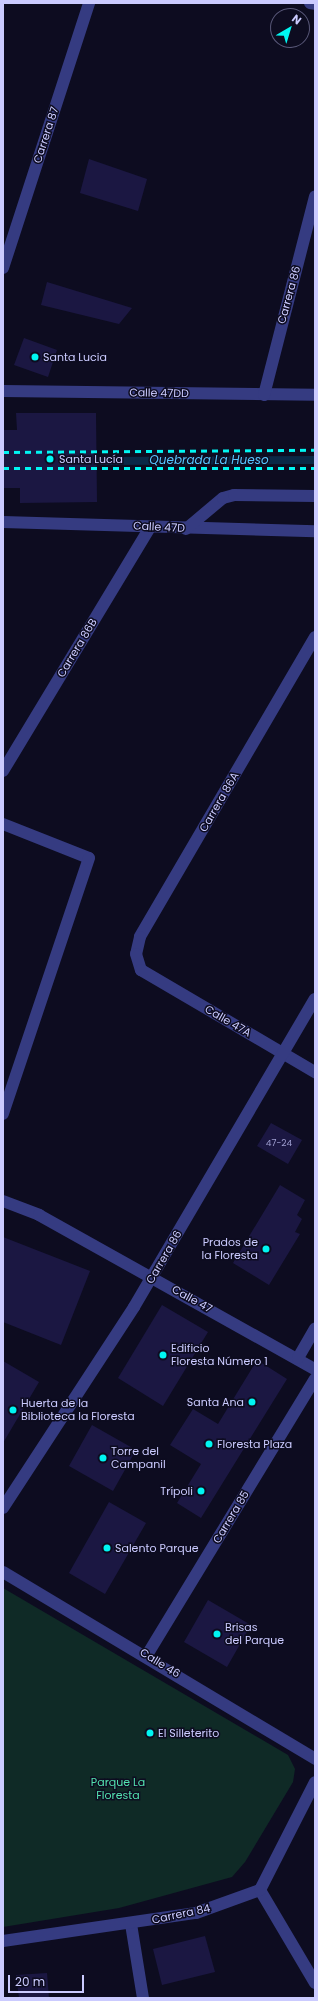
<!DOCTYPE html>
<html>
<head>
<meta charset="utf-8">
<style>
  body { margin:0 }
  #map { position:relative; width:318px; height:2001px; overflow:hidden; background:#0d0c20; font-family:Poppins,sans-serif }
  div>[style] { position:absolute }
  .green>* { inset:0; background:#0f2a26 }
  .stream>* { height:8px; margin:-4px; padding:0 4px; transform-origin:4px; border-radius:4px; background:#0a2846 }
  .building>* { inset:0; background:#1b1742 }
  .minor>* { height:12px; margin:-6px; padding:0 6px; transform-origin:6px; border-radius:6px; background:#353b81 }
  .rail>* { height:3px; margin-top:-1.5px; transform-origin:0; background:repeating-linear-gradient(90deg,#00f6f2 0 6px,transparent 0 11px) }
  .dots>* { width:11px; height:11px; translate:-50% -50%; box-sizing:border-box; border:2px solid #0d0c20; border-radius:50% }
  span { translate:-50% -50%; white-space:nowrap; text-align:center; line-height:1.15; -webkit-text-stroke:3px #0d0c20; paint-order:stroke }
  .number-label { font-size:9px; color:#9f9ed0 }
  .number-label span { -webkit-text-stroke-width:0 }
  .street-label { font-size:11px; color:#cbcbff }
  .poi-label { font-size:11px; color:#cbcbff }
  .left { translate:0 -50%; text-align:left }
  .right { translate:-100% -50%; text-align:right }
  .park-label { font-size:11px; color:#53e3af }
  .water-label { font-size:12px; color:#59c5ff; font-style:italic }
  .frame { position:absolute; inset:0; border:4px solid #cbcbff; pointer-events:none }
  .north { position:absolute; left:270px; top:8px; width:40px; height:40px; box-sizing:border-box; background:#0d0c20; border:1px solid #595879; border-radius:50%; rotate:38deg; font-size:11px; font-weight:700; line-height:16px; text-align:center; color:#cbcbff }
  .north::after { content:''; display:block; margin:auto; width:14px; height:18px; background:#00f6f2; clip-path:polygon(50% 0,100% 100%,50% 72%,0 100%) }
  .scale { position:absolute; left:8px; top:1975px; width:76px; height:18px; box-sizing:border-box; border:2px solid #cbcbff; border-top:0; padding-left:5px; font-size:12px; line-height:14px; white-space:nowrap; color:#cbcbff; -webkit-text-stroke:3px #0d0c20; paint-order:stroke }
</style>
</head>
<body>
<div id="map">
  <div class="green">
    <i style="clip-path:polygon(3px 1588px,288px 1755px,295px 1769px,293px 1782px,245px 1862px,232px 1877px,119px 1908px,3px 1927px)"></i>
  </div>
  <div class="stream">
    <i style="left:102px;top:461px;width:213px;rotate:-0.3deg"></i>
  </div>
  <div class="building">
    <i style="clip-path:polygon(89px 159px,147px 179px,138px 211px,80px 193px)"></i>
    <i style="clip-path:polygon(47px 282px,132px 308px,119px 324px,41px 305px)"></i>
    <i style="clip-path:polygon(24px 338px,57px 350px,48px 377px,14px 365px)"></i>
    <i style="clip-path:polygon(16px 413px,96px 413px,97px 502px,20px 503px,20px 488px,3px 488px,3px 430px,17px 430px)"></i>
    <i style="clip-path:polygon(271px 1123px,302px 1140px,288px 1164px,257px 1146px)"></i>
    <i style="clip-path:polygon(280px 1185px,305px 1200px,297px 1215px,302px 1219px,295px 1232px,300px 1234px,269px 1285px,233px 1263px)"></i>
    <i style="clip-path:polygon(3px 1237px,90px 1271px,61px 1345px,3px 1322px)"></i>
    <i style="clip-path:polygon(162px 1305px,208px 1332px,163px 1406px,118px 1378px)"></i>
    <i style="clip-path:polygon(257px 1360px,287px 1379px,201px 1518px,177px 1503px,201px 1464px,170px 1445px,193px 1409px,218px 1424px)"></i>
    <i style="clip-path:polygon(3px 1361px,39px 1382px,3px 1443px)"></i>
    <i style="clip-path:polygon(92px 1425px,136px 1450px,113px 1491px,69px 1466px)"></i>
    <i style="clip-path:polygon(109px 1502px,146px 1523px,105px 1594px,69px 1573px)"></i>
    <i style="clip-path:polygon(208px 1600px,251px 1625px,227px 1667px,184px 1642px)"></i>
    <i style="clip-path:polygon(205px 1936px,215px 1972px,162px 1985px,153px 1949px)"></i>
    <i style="clip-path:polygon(47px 1973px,49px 1998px,19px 1998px,16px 1975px)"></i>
  </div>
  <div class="minor">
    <i style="left:310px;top:3px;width:5px;rotate:11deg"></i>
    <i style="left:3px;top:268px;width:279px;rotate:-72deg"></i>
    <i style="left:3px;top:391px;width:312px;rotate:0.7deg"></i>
    <i style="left:264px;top:395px;width:205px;rotate:-75.6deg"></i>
    <i style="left:3px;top:522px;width:312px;rotate:1.7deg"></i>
    <i style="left:186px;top:529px;width:48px;rotate:-40deg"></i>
    <i style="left:223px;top:498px;width:11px;rotate:-15deg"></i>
    <i style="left:234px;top:495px;width:81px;rotate:0.7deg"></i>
    <i style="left:315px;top:637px;width:347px;rotate:120.3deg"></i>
    <i style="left:140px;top:937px;width:17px;rotate:103deg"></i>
    <i style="left:136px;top:954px;width:17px;rotate:73deg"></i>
    <i style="left:141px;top:970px;width:202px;rotate:30.4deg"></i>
    <i style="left:3px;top:771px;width:286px;rotate:-58.9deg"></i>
    <i style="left:3px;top:824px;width:92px;rotate:21.6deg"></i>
    <i style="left:89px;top:858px;width:270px;rotate:108.6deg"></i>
    <i style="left:3px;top:1201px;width:39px;rotate:21deg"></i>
    <i style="left:39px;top:1215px;width:316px;rotate:29.2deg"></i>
    <i style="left:298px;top:1358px;width:34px;rotate:-60deg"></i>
    <i style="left:3px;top:1508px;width:240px;rotate:-56.9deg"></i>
    <i style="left:134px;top:1307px;width:357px;rotate:-59.6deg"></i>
    <i style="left:3px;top:1572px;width:364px;rotate:30.9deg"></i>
    <i style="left:147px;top:1655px;width:323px;rotate:-58.7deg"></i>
    <i style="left:260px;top:1890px;width:108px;rotate:59.4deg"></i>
    <i style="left:131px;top:1924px;width:75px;rotate:80.8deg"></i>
    <i style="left:3px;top:1941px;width:195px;rotate:-8.3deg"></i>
    <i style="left:196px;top:1913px;width:68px;rotate:-19.8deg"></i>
    <i style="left:260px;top:1890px;width:121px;rotate:-63deg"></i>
  </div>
  <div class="rail">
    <i style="left:3px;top:452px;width:312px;rotate:-0.4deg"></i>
    <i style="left:3px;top:468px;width:312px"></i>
  </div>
  <div class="dots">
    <i style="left:35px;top:357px;background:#00f6f2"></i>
    <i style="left:50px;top:459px;background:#00f6f2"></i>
    <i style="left:266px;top:1249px;background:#00f6f2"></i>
    <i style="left:163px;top:1355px;background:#00f6f2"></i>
    <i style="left:252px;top:1402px;background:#00f6f2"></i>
    <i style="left:13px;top:1410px;background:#00f6f2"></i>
    <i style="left:209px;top:1444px;background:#00f6f2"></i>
    <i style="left:103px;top:1458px;background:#00f6f2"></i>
    <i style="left:201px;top:1491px;background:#00f6f2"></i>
    <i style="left:107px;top:1548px;background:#00f6f2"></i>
    <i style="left:217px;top:1634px;background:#00f6f2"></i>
    <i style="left:150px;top:1733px;background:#00f6f2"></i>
  </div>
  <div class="number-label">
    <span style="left:279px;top:1143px">47-24</span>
  </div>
  <div class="street-label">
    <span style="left:46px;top:135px;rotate:-72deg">Carrera 87</span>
    <span style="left:289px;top:295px;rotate:-75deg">Carrera 86</span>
    <span style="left:159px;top:393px;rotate:1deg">Calle 47DD</span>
    <span style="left:159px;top:527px;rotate:3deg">Calle 47D</span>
    <span style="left:77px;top:648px;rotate:-59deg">Carrera 86B</span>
    <span style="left:219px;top:802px;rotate:-60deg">Carrera 86A</span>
    <span style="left:228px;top:1021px;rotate:30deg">Calle 47A</span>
    <span style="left:164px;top:1257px;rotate:-60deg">Carrera 86</span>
    <span style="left:192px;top:1299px;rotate:29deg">Calle 47</span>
    <span style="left:231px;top:1517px;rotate:-59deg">Carrera 85</span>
    <span style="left:160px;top:1663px;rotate:32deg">Calle 46</span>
    <span style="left:181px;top:1914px;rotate:-12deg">Carrera 84</span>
  </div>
  <div class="poi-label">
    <span class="left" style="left:43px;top:357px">Santa Lucia</span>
    <span class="left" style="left:59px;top:459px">Santa Lucía</span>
    <span class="right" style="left:258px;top:1249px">Prados de<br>la Floresta</span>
    <span class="left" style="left:171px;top:1355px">Edificio<br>Floresta Número 1</span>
    <span class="right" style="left:244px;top:1402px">Santa Ana</span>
    <span class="left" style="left:21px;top:1410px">Huerta de la<br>Biblioteca la Floresta</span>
    <span class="left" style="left:217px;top:1444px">Floresta Plaza</span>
    <span class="left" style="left:111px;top:1458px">Torre del<br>Campanil</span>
    <span class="right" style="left:193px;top:1491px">Trípoli</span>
    <span class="left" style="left:115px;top:1548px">Salento Parque</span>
    <span class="left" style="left:225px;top:1634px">Brisas<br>del Parque</span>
    <span class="left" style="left:158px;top:1733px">El Silleterito</span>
  </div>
  <div class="park-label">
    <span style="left:118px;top:1789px">Parque La<br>Floresta</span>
  </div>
  <div class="water-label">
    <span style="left:209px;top:460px">Quebrada La Hueso</span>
  </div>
  <div class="frame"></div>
  <div class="north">N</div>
  <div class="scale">20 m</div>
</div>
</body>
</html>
